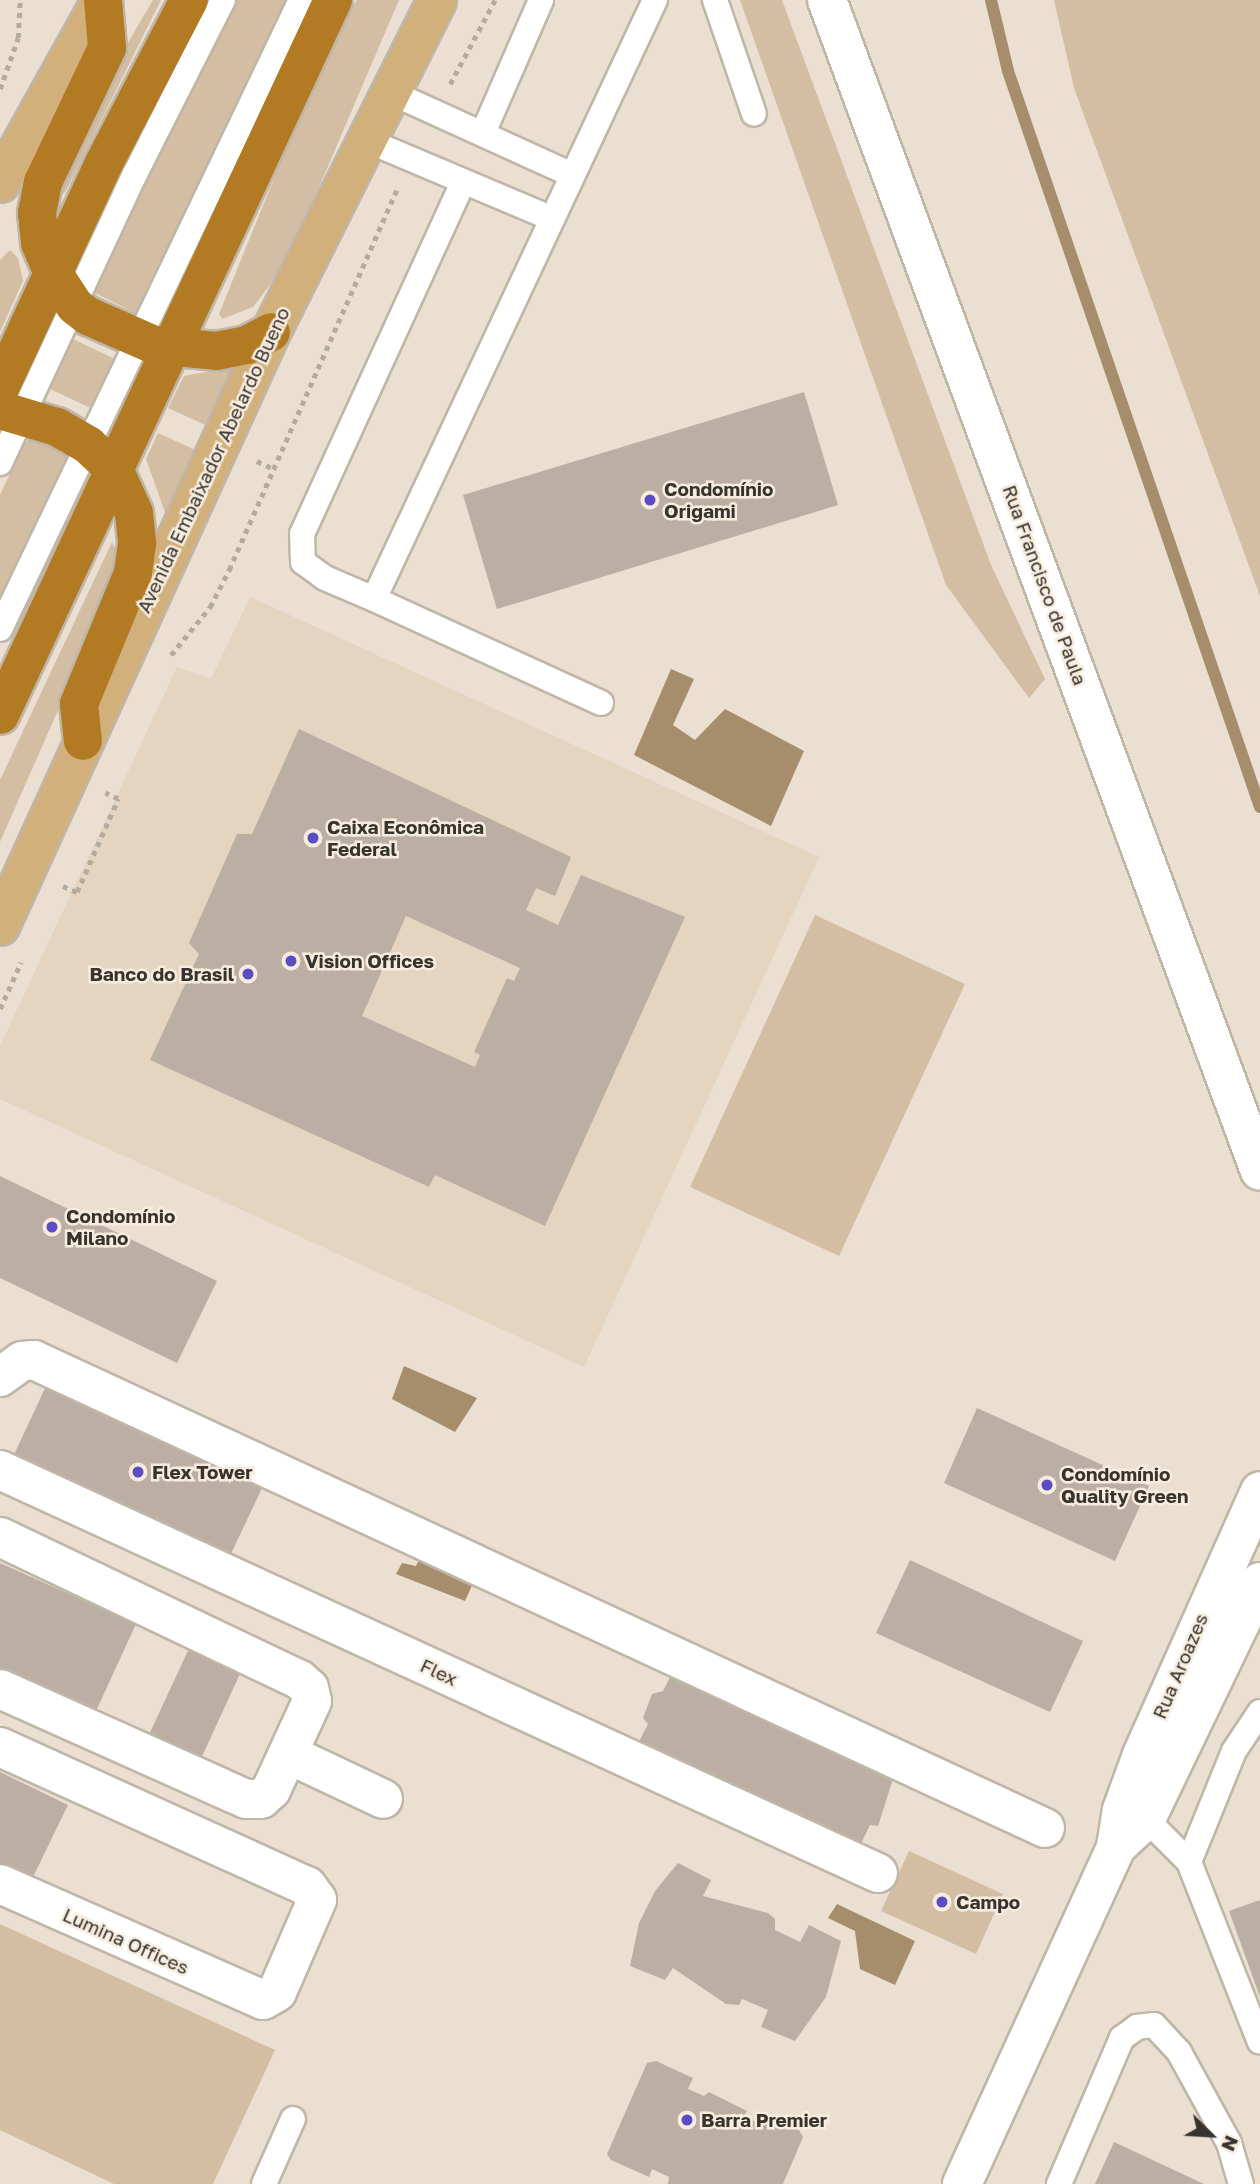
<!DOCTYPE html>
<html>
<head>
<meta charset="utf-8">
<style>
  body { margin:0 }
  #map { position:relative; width:1260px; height:2184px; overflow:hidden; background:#eadfd1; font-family:"Golos Text",sans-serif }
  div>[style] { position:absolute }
  .built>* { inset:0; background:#e4d4c0 }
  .green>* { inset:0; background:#d3bea3 }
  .water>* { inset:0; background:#a68e6d }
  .stream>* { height:12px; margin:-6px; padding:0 6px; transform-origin:6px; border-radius:6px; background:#a68e6d }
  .building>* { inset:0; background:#baafa2 }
  .path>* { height:4.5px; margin-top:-2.25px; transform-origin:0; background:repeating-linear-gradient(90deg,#b4aba0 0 5px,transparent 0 10px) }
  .roads { filter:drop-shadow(2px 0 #c0b6a8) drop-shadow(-2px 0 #c0b6a8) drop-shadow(0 2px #c0b6a8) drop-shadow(0 -2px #c0b6a8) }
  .lane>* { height:24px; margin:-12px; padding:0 12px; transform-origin:12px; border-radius:12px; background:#fff }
  .street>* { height:38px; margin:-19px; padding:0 19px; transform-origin:19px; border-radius:19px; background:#fff }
  .secondary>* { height:38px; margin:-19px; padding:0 19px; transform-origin:19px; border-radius:19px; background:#fff }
  .primary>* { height:38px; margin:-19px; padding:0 19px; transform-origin:19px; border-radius:19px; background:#d1b07b }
  .highway>* { height:38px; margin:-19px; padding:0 19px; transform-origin:19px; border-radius:19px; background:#b27b23 }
  .dots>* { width:19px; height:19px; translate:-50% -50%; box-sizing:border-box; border:4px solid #f7ecde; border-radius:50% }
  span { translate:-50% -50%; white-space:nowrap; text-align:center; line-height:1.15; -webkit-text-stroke:5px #f7ecde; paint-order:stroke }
  .street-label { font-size:19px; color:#37332e }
  .poi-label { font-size:19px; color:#37332e; font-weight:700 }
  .left { translate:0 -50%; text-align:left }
  .right { translate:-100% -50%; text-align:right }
  .north { position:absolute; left:1176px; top:2100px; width:70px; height:70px; -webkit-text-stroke:5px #f7ecde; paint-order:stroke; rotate:114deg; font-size:19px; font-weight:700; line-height:28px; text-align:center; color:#37332e }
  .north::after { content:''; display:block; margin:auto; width:24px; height:32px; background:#37332e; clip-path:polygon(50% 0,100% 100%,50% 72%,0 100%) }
</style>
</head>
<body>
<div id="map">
  <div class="built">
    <i style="clip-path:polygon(250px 597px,819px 857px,584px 1367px,0 1099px,0 1046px,177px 667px,211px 679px)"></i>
  </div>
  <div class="green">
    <i style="clip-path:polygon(153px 0,161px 0,66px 191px,59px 198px,57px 193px,93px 102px)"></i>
    <i style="clip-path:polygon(237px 0,287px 0,139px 315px,95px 293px,183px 101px)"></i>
    <i style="clip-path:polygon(357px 0,399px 0,287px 262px,253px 307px,222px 319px,219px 314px,322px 60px)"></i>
    <i style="clip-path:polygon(740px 0,782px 0,991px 565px,1045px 679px,1029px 698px,946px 585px)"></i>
    <i style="clip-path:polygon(1054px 0,1260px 0,1260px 596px,1074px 88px)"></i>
    <i style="clip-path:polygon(10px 250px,18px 258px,23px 281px,0 332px,0 260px)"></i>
    <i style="clip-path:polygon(73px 339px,117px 360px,95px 410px,50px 389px)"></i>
    <i style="clip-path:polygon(233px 367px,212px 428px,168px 408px,184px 376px)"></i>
    <i style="clip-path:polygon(158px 433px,200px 452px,167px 518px,146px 459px)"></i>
    <i style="clip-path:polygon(32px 437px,71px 456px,0 620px,0 495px,23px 445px)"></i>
    <i style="clip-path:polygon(112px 542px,116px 550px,112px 576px,99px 617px,0 842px,0 780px)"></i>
    <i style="clip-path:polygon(815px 915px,965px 984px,839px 1256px,690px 1187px)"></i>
    <i style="clip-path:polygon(909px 1851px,1003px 1894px,976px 1954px,881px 1911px)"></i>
    <i style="clip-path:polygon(0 1924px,275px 2050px,213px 2184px,114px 2184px,0 2130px)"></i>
  </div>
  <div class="water">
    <i style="clip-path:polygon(671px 669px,694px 679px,673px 725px,695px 740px,725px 709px,804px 751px,771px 826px,634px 755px)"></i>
    <i style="clip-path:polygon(404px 1366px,477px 1398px,455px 1432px,392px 1399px)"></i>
    <i style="clip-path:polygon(422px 1553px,475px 1579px,465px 1601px,396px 1574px,402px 1563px,416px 1566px)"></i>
    <i style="clip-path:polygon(837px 1904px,915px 1941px,895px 1985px,860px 1969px,855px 1931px,828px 1918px)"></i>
  </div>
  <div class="stream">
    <i style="left:991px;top:0;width:73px;rotate:76.5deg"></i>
    <i style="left:1008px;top:71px;width:778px;rotate:71.1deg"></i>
  </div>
  <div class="building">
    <i style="clip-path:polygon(804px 392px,838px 505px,497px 609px,463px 495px)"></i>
    <i style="clip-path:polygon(evenodd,299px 729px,571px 857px,555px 896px,536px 888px,526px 910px,558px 925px,581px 875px,685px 917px,545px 1226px,435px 1175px,429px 1187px,150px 1060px,199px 954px,189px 943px,237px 834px,252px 834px,299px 729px,406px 916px,520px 968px,514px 981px,507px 978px,474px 1052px,480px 1055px,475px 1067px,362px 1016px,406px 916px)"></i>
    <i style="clip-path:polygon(0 1176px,217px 1281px,177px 1363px,0 1278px)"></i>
    <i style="clip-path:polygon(47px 1384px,264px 1484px,228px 1560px,12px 1459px)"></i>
    <i style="clip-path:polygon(977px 1408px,1149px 1486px,1115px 1561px,944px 1483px)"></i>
    <i style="clip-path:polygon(910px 1560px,1083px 1641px,1050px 1712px,876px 1633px)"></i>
    <i style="clip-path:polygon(0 1563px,136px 1624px,96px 1711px,0 1668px)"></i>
    <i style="clip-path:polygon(192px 1642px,244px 1665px,199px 1763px,147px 1739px)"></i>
    <i style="clip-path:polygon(676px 1665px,897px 1766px,878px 1826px,870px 1825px,856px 1854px,822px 1838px,827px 1828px,633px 1753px,648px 1724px,643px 1718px,652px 1694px,663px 1691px)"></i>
    <i style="clip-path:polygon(0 1772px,68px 1805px,32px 1879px,0 1864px)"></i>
    <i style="clip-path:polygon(678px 1863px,711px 1880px,703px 1896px,768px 1913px,775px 1919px,775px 1930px,800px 1942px,809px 1925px,841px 1941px,826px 1997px,795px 2041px,761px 2027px,768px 2010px,742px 1999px,739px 2005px,726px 2004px,673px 1968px,665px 1980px,630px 1966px,639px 1923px,655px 1891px)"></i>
    <i style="clip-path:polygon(1260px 1900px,1260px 1997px,1229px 1911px)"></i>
    <i style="clip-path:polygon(656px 2061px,693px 2078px,688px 2089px,704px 2096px,709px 2092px,747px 2111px,744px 2116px,760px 2124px,765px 2114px,799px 2130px,803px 2137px,783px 2184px,668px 2184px,669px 2177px,652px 2169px,649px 2177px,611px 2160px,607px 2154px,647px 2063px)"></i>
    <i style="clip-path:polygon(1114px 2142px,1204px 2184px,1095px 2184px)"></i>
  </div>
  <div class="path">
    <i style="left:450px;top:84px;width:95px;rotate:-61.8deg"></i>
    <i style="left:0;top:89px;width:54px;rotate:-70.6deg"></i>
    <i style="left:18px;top:38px;width:38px;rotate:-87deg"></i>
    <i style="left:257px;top:461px;width:17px;rotate:25deg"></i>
    <i style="left:171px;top:655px;width:62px;rotate:-50.9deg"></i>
    <i style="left:210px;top:607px;width:42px;rotate:-62.8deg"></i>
    <i style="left:229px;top:570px;width:416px;rotate:-66.2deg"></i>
    <i style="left:63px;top:886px;width:15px;rotate:23deg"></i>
    <i style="left:77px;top:892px;width:102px;rotate:-66.2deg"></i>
    <i style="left:118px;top:799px;width:14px;rotate:-155deg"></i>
    <i style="left:0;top:1009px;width:51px;rotate:-65.9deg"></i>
  </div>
  <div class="roads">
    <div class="lane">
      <i style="left:715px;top:0;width:120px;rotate:71.1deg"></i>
      <i style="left:390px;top:92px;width:200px;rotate:24.5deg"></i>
      <i style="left:483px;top:133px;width:145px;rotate:-66.4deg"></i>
      <i style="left:366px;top:140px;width:201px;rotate:22.9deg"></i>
      <i style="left:0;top:463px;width:317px;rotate:-65deg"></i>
      <i style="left:134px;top:176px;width:197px;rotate:-63.2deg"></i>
      <i style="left:374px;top:599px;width:53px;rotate:-156.8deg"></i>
      <i style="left:325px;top:578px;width:27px;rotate:-144deg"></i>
      <i style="left:303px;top:562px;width:28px;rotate:-92deg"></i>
      <i style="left:302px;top:534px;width:387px;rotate:-65.4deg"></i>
      <i style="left:0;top:629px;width:697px;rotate:-64.43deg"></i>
      <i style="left:601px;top:703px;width:250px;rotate:-155.4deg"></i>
      <i style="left:374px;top:599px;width:662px;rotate:-64.87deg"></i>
      <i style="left:1260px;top:1712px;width:47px;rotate:123.7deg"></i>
      <i style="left:1234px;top:1751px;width:120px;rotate:112.1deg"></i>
      <i style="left:1189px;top:1862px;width:193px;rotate:68.5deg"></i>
      <i style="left:1146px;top:1819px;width:61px;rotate:45deg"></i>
      <i style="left:264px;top:2184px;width:71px;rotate:-66deg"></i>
      <i style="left:1059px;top:2184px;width:159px;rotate:-66.7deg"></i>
      <i style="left:1122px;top:2038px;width:19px;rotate:-36deg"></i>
      <i style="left:1137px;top:2027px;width:17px;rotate:-7deg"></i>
      <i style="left:1154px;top:2025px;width:37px;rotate:47deg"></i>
      <i style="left:1179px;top:2052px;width:104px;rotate:61.2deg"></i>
      <i style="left:1229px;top:2143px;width:43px;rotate:73.7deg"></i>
    </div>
    <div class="street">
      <i style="left:0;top:1377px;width:27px;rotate:-36deg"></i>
      <i style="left:22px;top:1361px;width:12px;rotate:-5deg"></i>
      <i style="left:34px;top:1360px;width:1114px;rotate:24.84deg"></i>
      <i style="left:0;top:1470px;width:966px;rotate:24.66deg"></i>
      <i style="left:0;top:1537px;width:332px;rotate:25.5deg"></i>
      <i style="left:300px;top:1680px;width:12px;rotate:42deg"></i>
      <i style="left:309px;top:1688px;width:13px;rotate:77deg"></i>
      <i style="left:312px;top:1701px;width:98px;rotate:114.7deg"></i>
      <i style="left:271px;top:1790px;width:13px;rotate:138deg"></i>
      <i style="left:261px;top:1799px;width:15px;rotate:180deg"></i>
      <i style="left:246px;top:1799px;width:269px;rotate:-155.9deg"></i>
      <i style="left:0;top:1747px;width:337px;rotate:24.4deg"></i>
      <i style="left:307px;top:1886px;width:17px;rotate:54deg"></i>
      <i style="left:317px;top:1900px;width:100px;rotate:113.5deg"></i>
      <i style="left:277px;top:1992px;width:16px;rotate:150deg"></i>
      <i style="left:263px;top:2000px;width:287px;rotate:-156.2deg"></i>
      <i style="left:288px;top:1754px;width:105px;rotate:25.3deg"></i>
      <i style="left:1116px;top:1847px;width:41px;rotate:-43deg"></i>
      <i style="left:1146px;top:1819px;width:263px;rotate:-64.3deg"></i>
      <i style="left:962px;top:2184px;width:371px;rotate:-65.4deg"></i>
      <i style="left:1116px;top:1847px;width:37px;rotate:-81deg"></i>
      <i style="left:1122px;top:1810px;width:59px;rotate:-70deg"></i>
      <i style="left:1142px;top:1755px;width:289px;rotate:-65.9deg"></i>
    </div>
    <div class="secondary">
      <i style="left:827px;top:0;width:1248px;rotate:69.71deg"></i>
    </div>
    <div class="primary">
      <i style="left:0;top:183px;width:210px;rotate:-60.9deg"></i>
      <i style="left:0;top:926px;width:653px;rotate:-65.48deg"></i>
      <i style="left:271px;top:332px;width:371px;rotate:-63.4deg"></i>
    </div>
    <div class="highway">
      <i style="left:103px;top:0;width:48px;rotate:85.2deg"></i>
      <i style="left:107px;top:48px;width:148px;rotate:115.5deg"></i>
      <i style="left:43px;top:182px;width:32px;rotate:101deg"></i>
      <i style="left:37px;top:213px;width:30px;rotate:84deg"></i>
      <i style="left:40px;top:243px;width:30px;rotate:67deg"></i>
      <i style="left:52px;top:271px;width:42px;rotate:56.7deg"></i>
      <i style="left:75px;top:306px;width:16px;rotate:38deg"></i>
      <i style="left:88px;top:316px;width:72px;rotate:23.7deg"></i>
      <i style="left:154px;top:345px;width:62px;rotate:5.5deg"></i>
      <i style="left:216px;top:351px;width:32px;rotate:-11deg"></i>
      <i style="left:247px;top:345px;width:27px;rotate:-28deg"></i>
      <i style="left:0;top:388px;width:246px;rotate:-65.2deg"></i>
      <i style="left:103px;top:165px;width:186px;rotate:-62.5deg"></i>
      <i style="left:0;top:410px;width:59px;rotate:16.6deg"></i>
      <i style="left:57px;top:427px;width:36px;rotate:30deg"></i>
      <i style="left:88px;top:445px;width:35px;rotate:43deg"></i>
      <i style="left:114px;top:469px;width:48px;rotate:65.6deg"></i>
      <i style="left:134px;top:513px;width:31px;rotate:84deg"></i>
      <i style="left:137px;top:544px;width:29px;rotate:98deg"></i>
      <i style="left:133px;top:573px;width:142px;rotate:112.4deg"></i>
      <i style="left:79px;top:704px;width:37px;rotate:84deg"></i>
      <i style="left:0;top:715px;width:789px;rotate:-65.03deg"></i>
    </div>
  </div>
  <div class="dots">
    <i style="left:650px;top:500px;background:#5c4cc4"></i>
    <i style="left:313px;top:838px;background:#5c4cc4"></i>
    <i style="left:291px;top:961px;background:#5c4cc4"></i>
    <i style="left:248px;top:974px;background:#5c4cc4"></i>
    <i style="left:52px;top:1227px;background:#5c4cc4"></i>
    <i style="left:138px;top:1472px;background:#5c4cc4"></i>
    <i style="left:1047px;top:1485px;background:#5c4cc4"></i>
    <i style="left:942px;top:1902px;background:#5c4cc4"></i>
    <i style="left:687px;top:2120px;background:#5c4cc4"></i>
  </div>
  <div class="street-label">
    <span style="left:213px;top:460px;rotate:-65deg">Avenida Embaixador Abelardo Bueno</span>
    <span style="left:1045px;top:585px;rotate:70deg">Rua Francisco de Paula</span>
    <span style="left:1180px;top:1666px;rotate:-67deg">Rua Aroazes</span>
    <span style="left:439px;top:1672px;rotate:25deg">Flex</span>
    <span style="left:126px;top:1941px;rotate:24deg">Lumina Offices</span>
  </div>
  <div class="poi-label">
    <span class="left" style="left:664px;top:500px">Condomínio<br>Origami</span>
    <span class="left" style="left:327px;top:838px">Caixa Econômica<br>Federal</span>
    <span class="left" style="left:305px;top:961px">Vision Offices</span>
    <span class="right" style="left:234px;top:974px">Banco do Brasil</span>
    <span class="left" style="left:66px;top:1227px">Condomínio<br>Milano</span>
    <span class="left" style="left:152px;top:1472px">Flex Tower</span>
    <span class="left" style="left:1061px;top:1485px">Condomínio<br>Quality Green</span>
    <span class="left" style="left:956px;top:1902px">Campo</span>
    <span class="left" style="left:701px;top:2120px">Barra Premier</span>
  </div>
  <div class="north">N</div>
</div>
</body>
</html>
